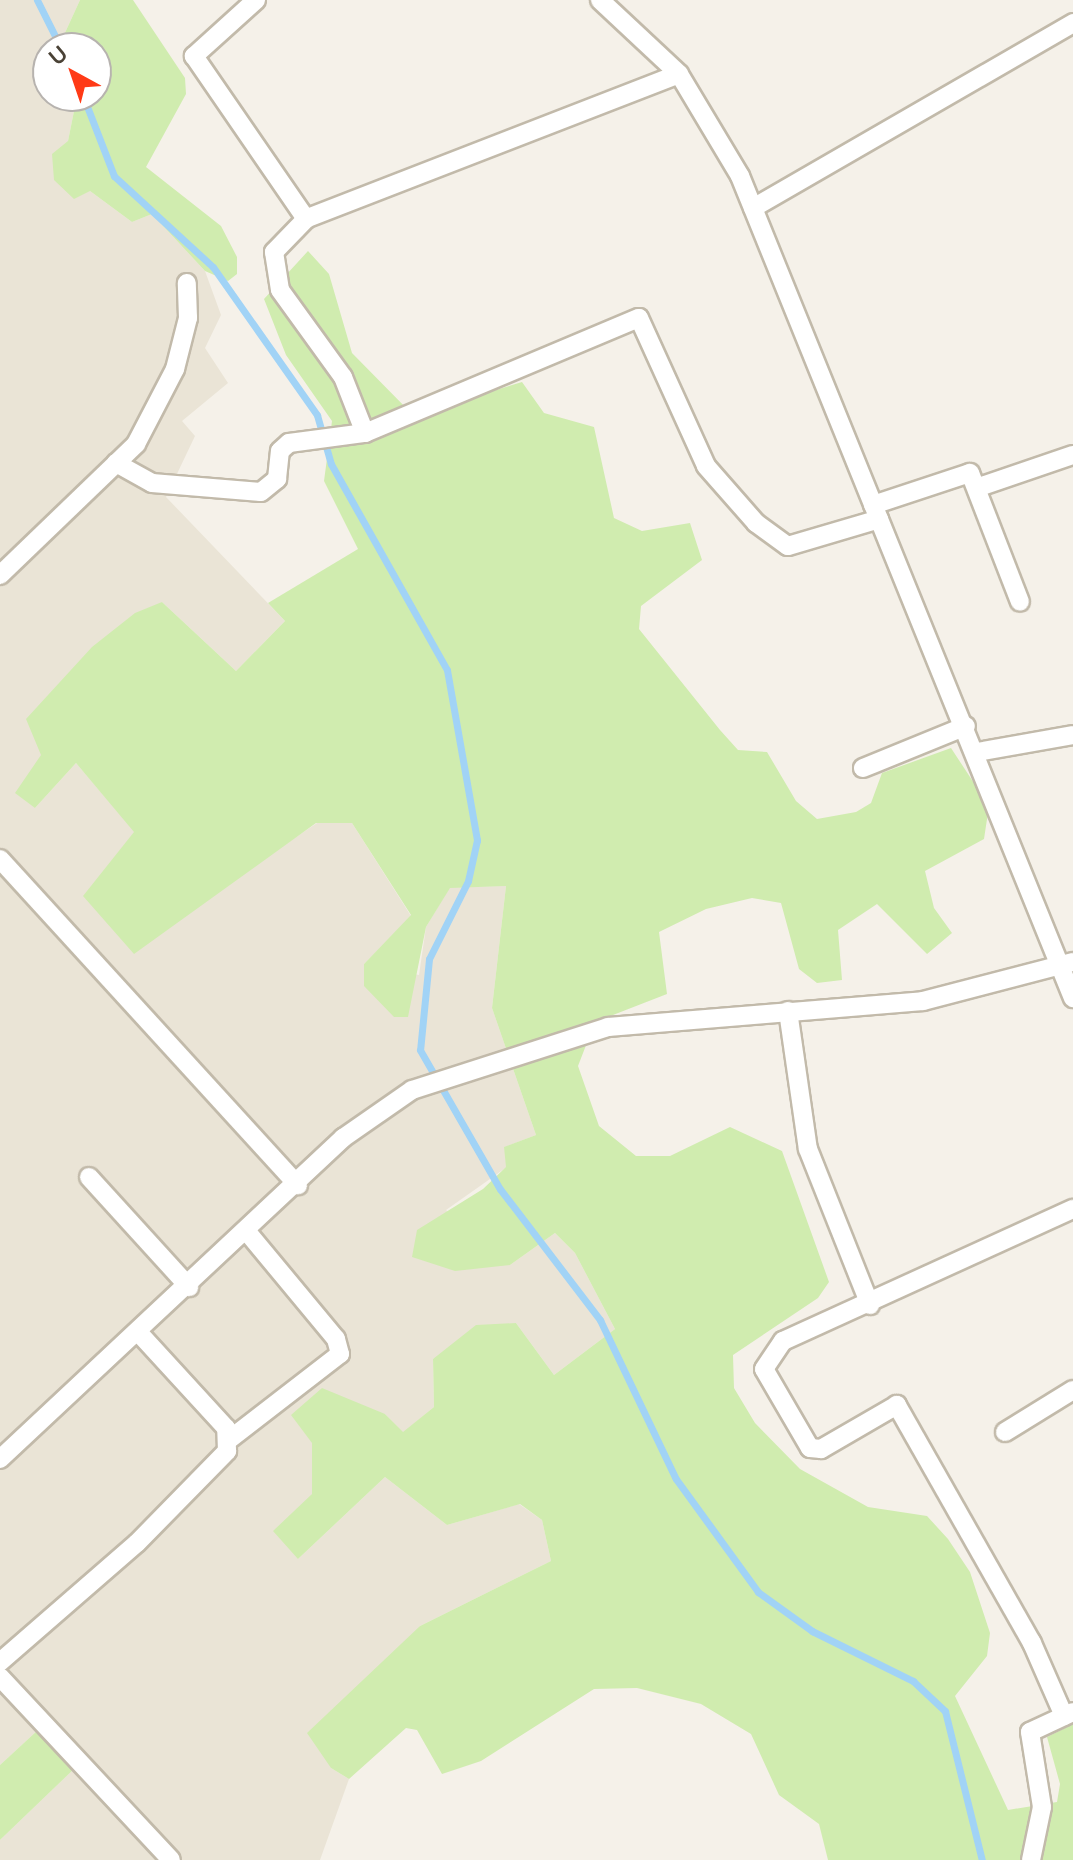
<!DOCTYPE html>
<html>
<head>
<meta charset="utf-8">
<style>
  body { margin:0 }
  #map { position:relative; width:1073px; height:1860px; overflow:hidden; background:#f5f1e9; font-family:Mulish,sans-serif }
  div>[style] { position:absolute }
  .residential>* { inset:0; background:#eae4d6 }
  .green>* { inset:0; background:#d0ecaf }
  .stream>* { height:7px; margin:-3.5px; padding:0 3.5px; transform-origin:3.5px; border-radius:3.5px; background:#a1d3f6 }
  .roads { filter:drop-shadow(2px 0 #c2baaa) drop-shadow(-2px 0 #c2baaa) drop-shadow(0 2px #c2baaa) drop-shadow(0 -2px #c2baaa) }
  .minor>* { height:18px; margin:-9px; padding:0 9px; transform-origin:9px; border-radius:9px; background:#fff }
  span { translate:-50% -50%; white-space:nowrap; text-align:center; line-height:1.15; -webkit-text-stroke:6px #fff; paint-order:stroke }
  .north { position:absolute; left:32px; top:32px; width:80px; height:80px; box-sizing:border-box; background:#fff; border:2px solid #b7b3af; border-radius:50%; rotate:320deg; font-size:22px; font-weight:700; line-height:32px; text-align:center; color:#4a4236 }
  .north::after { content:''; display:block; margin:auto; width:28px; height:36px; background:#ff3a16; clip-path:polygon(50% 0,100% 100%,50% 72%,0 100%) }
</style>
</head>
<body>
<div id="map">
  <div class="residential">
    <i style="clip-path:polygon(0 0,80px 0,58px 48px,48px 48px,48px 96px,77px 96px,68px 141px,90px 191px,132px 222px,152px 214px,205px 271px,221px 315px,205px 348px,228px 383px,182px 421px,195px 436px,166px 497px,285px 621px,236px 671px,162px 602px,41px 755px,35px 808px,76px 763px,135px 832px,275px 851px,317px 823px,352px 823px,411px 916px,364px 964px,419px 975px,426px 927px,450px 887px,506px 886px,492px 1008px,536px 1135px,505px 1147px,507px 1167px,446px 1210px,510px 1265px,555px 1233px,575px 1253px,615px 1329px,554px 1375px,516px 1323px,433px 1359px,434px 1407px,403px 1433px,385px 1414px,312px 1443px,312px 1494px,298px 1559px,385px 1477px,447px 1525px,519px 1504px,542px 1520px,551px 1561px,420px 1626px,331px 1768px,349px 1779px,320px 1860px,0 1860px,0 1840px,75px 1768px,39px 1729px,0 1765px)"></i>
  </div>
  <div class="green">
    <i style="clip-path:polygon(80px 0,133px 0,185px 78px,186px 94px,146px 167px,221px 226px,237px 257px,237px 274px,228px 281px,205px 271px,152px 214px,132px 222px,90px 191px,74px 199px,54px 180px,52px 154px,68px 141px,77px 96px,96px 96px,96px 48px,58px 48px)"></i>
    <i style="clip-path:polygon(308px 251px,329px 274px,352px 353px,413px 415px,522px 382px,544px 413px,594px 427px,614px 518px,642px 531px,690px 523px,702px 560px,641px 606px,639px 629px,720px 730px,738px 750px,767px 752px,796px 801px,817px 819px,856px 812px,871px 803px,882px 773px,951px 748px,989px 806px,984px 839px,925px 871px,934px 908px,952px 933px,927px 954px,877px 904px,838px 930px,842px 980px,817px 983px,799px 969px,781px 903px,752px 898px,706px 909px,659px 932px,667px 994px,595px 1022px,578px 1066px,599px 1126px,636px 1156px,670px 1156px,730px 1127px,782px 1151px,829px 1282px,818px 1298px,733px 1355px,734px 1388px,755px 1423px,800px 1469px,868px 1507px,927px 1516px,948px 1539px,970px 1572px,990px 1633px,987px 1656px,955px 1696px,1008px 1810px,1057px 1802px,1060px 1784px,1047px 1737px,1073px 1724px,1073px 1860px,828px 1860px,819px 1824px,779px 1795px,751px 1734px,701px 1704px,637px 1688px,594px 1689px,481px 1761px,442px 1774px,417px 1730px,406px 1728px,349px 1779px,331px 1768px,307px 1733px,420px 1626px,551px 1561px,542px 1520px,520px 1504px,447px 1525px,385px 1477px,298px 1559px,273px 1531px,312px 1494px,312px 1443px,291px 1415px,322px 1388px,385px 1414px,403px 1432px,434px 1407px,433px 1359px,476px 1325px,516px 1323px,554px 1375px,615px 1329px,575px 1253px,555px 1233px,510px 1265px,455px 1271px,412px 1257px,417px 1230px,483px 1189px,506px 1167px,504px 1147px,536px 1135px,492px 1008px,506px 886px,450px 888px,426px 927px,408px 1017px,394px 1017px,364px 986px,364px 964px,411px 915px,352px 823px,316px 823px,134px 954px,83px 896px,134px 832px,76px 763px,35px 808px,15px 793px,41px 755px,26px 719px,92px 647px,135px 613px,162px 602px,236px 671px,285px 621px,268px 603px,358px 549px,324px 481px,332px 421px,286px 355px,264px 299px)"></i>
    <i style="clip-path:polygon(39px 1729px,75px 1768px,0 1840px,0 1765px)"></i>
  </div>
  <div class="stream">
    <i style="left:37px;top:0;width:54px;rotate:63.4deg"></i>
    <i style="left:83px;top:96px;width:86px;rotate:68.8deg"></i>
    <i style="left:114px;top:176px;width:134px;rotate:42.6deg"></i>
    <i style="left:213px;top:267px;width:181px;rotate:54.9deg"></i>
    <i style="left:317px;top:415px;width:51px;rotate:74.1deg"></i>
    <i style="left:331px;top:464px;width:236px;rotate:60.6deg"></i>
    <i style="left:447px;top:670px;width:173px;rotate:80deg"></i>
    <i style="left:477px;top:840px;width:42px;rotate:102.4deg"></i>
    <i style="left:468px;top:881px;width:87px;rotate:116.6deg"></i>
    <i style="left:429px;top:959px;width:91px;rotate:95.6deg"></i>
    <i style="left:420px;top:1050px;width:160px;rotate:60.1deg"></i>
    <i style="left:500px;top:1189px;width:165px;rotate:52.6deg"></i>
    <i style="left:600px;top:1320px;width:176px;rotate:64.5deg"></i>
    <i style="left:676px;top:1479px;width:140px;rotate:54deg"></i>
    <i style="left:758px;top:1592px;width:67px;rotate:35.8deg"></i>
    <i style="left:812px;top:1631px;width:113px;rotate:26.3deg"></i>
    <i style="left:913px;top:1681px;width:44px;rotate:43.2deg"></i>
    <i style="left:945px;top:1711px;width:154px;rotate:76.1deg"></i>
  </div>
  <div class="roads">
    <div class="minor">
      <i style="left:256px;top:0;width:84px;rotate:137.9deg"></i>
      <i style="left:194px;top:56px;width:198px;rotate:55.5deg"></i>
      <i style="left:600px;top:0;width:108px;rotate:43.1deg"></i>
      <i style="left:679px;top:74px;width:119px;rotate:59.1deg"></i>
      <i style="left:740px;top:176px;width:887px;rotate:67.95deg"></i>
      <i style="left:679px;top:74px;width:400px;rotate:158.8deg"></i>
      <i style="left:306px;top:219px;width:46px;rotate:134.1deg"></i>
      <i style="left:274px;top:252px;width:38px;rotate:81deg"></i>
      <i style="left:280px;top:290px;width:107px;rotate:54.1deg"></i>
      <i style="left:343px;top:377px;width:60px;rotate:68.6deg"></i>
      <i style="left:365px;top:433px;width:297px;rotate:-22.8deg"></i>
      <i style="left:639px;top:318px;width:162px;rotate:65.6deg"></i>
      <i style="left:706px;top:466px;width:76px;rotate:48.7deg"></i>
      <i style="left:756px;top:523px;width:39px;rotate:36deg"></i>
      <i style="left:788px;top:546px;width:95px;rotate:-16.5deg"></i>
      <i style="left:753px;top:208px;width:370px;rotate:-30deg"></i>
      <i style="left:116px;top:463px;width:41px;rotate:29.1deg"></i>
      <i style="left:152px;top:483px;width:109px;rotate:4.7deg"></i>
      <i style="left:261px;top:492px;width:21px;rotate:-39deg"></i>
      <i style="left:277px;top:479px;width:28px;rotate:-84deg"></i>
      <i style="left:280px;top:451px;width:12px;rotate:-42deg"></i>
      <i style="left:289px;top:443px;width:77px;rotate:-7.5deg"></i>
      <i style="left:979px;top:487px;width:99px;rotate:-18.8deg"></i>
      <i style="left:873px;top:505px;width:102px;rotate:-18.3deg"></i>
      <i style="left:970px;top:473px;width:138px;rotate:68.8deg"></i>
      <i style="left:0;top:575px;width:189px;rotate:-43.9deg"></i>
      <i style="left:136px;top:444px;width:85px;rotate:-62.5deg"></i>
      <i style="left:175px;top:369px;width:53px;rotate:-75.7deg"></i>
      <i style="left:188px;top:318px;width:35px;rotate:-92deg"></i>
      <i style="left:977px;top:752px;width:97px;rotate:-10deg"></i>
      <i style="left:863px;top:768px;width:111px;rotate:-22.2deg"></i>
      <i style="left:0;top:859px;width:442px;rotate:47.6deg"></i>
      <i style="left:788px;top:1011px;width:139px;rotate:81.8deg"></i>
      <i style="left:808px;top:1149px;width:168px;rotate:68.3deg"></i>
      <i style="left:89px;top:1177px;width:149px;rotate:47.7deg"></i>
      <i style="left:1005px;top:1432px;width:80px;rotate:-31.7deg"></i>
      <i style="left:230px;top:1439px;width:139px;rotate:-37.7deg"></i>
      <i style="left:340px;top:1354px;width:16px;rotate:-105deg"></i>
      <i style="left:336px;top:1339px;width:138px;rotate:-129.7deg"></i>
      <i style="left:0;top:1459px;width:470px;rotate:-43.1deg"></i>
      <i style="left:343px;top:1138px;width:84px;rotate:-34.8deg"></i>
      <i style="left:412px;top:1090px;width:206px;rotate:-17.8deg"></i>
      <i style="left:608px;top:1027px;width:316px;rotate:-4.7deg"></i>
      <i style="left:923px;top:1001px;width:155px;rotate:-14.6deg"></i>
      <i style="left:0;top:1662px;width:181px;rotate:-41deg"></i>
      <i style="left:137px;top:1543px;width:129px;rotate:-45.6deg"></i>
      <i style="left:227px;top:1451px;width:23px;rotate:-92deg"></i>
      <i style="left:226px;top:1428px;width:129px;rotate:-132.5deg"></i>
      <i style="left:0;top:1677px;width:250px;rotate:46.9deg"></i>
      <i style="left:1064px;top:1716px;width:80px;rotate:-113.7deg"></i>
      <i style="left:1032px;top:1643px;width:274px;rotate:-119.6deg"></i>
      <i style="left:897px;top:1405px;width:88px;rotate:149.9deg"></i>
      <i style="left:821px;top:1449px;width:11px;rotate:-175deg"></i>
      <i style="left:810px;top:1448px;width:91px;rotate:-120.2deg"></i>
      <i style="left:764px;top:1369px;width:34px;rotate:-56deg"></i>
      <i style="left:783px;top:1341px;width:319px;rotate:-24.5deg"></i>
      <i style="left:1031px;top:1860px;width:54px;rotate:-78.3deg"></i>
      <i style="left:1042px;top:1807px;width:76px;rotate:-99.1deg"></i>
      <i style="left:1030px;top:1732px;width:47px;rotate:-24.9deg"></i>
    </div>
  </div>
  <div class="north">U</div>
</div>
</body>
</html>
